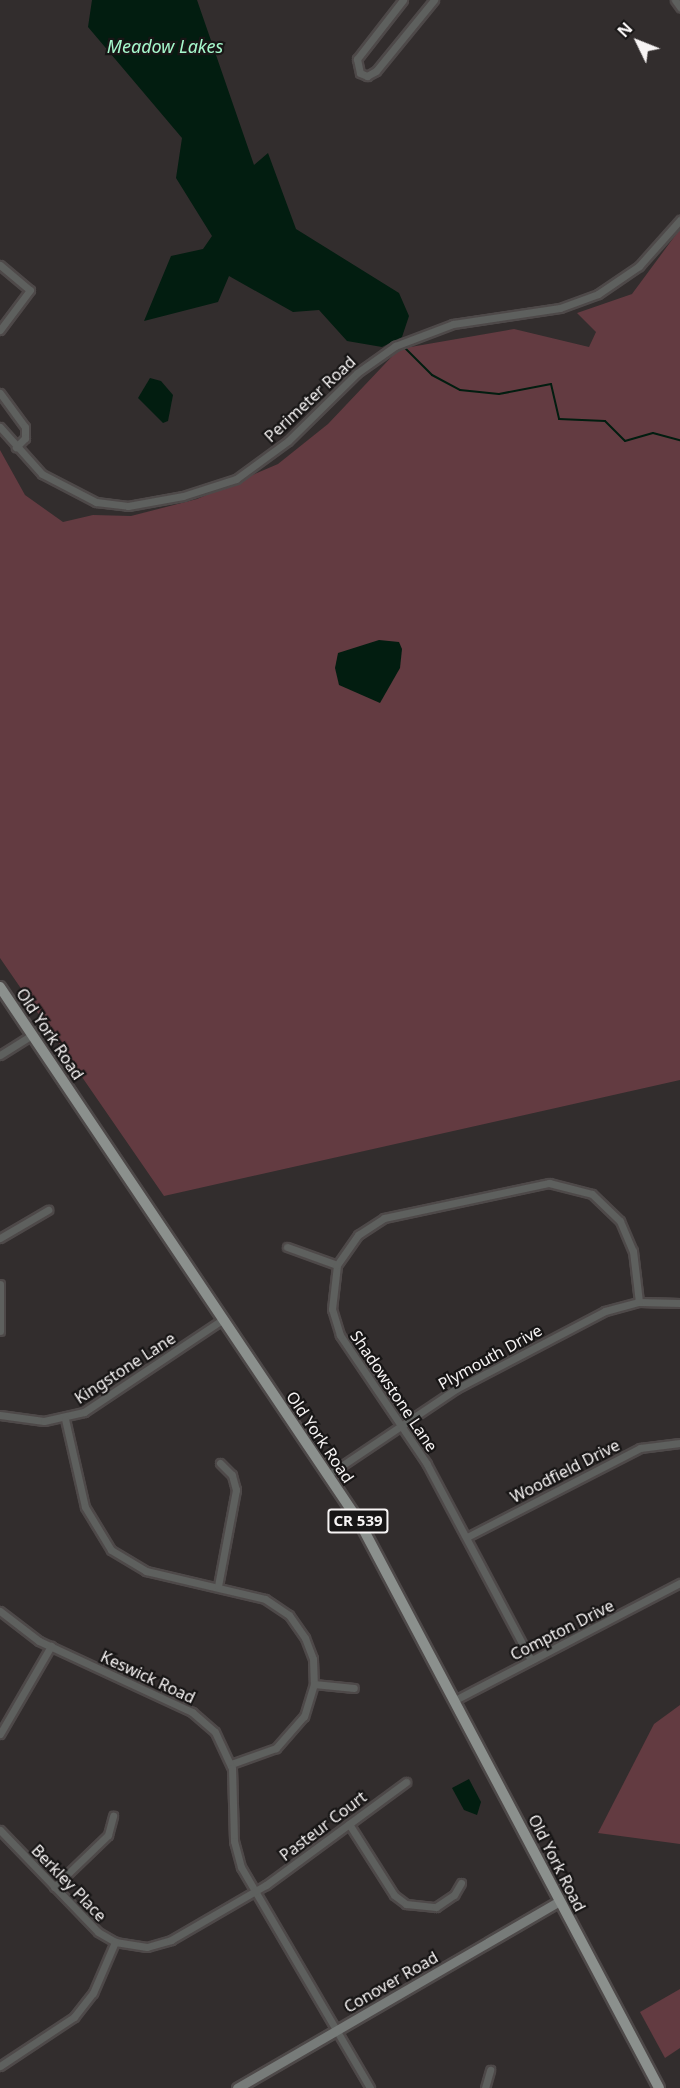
<!DOCTYPE html>
<html>
<head>
<meta charset="utf-8">
<style>
  body { margin:0 }
  #map { position:relative; width:680px; height:2088px; overflow:hidden; background:#322d2d; font-family:"Noto Sans",sans-serif }
  div>[style] { position:absolute }
  .green>* { inset:0; background:#633b41 }
  .water>* { inset:0; background:#021d10 }
  .stream>* { height:2px; margin:-1px; padding:0 1px; transform-origin:1px; border-radius:1px; background:#021d10 }
  .roads { filter:drop-shadow(2px 0 #4e4949) drop-shadow(-2px 0 #4e4949) drop-shadow(0 2px #4e4949) drop-shadow(0 -2px #4e4949) }
  .street>* { height:7px; margin:-3.5px; padding:0 3.5px; transform-origin:3.5px; border-radius:3.5px; background:#5e605e }
  .secondary>* { height:9px; margin:-4.5px; padding:0 4.5px; transform-origin:4.5px; border-radius:4.5px; background:#777b79 }
  .primary>* { height:10px; margin:-5px; padding:0 5px; transform-origin:5px; border-radius:5px; background:#8b908d }
  span { translate:-50% -50%; white-space:nowrap; text-align:center; line-height:1.15; -webkit-text-stroke:4.5px #181616; paint-order:stroke }
  .shield-label span { padding:2px 4px; background:#181616; border:2px solid; border-radius:4px; -webkit-text-stroke-width:0 }
  .shield-label { font-size:15px; color:#f7f4f4; font-weight:700 }
  .street-label { font-size:16px; color:#f7f4f4 }
  .water-label { font-size:18px; color:#a6f9cd; font-style:italic }
  .north { position:absolute; left:608px; top:12px; width:60px; height:60px; -webkit-text-stroke:4px #181616; paint-order:stroke; rotate:313deg; font-size:16px; font-weight:700; line-height:24px; text-align:center; color:#f7f4f4 }
  .north::after { content:''; display:block; margin:auto; width:21px; height:27px; background:#f7f4f4; clip-path:polygon(50% 0,100% 100%,50% 72%,0 100%) }
</style>
</head>
<body>
<div id="map">
  <div class="green">
    <i style="clip-path:polygon(680px 229px,680px 1080px,164px 1196px,0 958px,0 450px,25px 495px,63px 522px,93px 515px,131px 516px,197px 499px,278px 464px,328px 424px,399px 349px,514px 329px,589px 347px,596px 332px,577px 313px,632px 294px)"></i>
    <i style="clip-path:polygon(680px 1705px,680px 1844px,598px 1833px,654px 1724px)"></i>
    <i style="clip-path:polygon(680px 1989px,680px 2048px,665px 2058px,640px 2012px)"></i>
  </div>
  <div class="water">
    <i style="clip-path:polygon(92px 0,197px 0,254px 165px,268px 153px,296px 229px,399px 293px,409px 316px,402px 337px,382px 347px,347px 341px,319px 310px,293px 312px,229px 276px,218px 302px,144px 321px,171px 256px,203px 249px,212px 236px,176px 178px,182px 138px,88px 27px)"></i>
    <i style="clip-path:polygon(150px 378px,161px 381px,173px 395px,168px 421px,163px 423px,138px 398px)"></i>
    <i style="clip-path:polygon(379px 640px,399px 642px,402px 649px,400px 668px,380px 703px,339px 685px,335px 668px,338px 653px)"></i>
    <i style="clip-path:polygon(469px 1779px,481px 1802px,477px 1815px,464px 1810px,452px 1788px)"></i>
  </div>
  <div class="stream">
    <i style="left:395px;top:338px;width:52px;rotate:45deg"></i>
    <i style="left:432px;top:375px;width:32px;rotate:28deg"></i>
    <i style="left:460px;top:390px;width:39px;rotate:6deg"></i>
    <i style="left:499px;top:394px;width:53px;rotate:-10.9deg"></i>
    <i style="left:551px;top:384px;width:36px;rotate:77deg"></i>
    <i style="left:559px;top:419px;width:46px;rotate:2.5deg"></i>
    <i style="left:605px;top:421px;width:28px;rotate:45deg"></i>
    <i style="left:625px;top:441px;width:29px;rotate:-16deg"></i>
    <i style="left:653px;top:433px;width:28px;rotate:15deg"></i>
  </div>
  <div class="roads">
    <div class="street">
      <i style="left:403px;top:0;width:75px;rotate:127.9deg"></i>
      <i style="left:357px;top:59px;width:14px;rotate:78deg"></i>
      <i style="left:360px;top:73px;width:8px;rotate:23deg"></i>
      <i style="left:367px;top:76px;width:10px;rotate:-29deg"></i>
      <i style="left:376px;top:71px;width:92px;rotate:-50.8deg"></i>
      <i style="left:675px;top:0;width:9px;rotate:54deg"></i>
      <i style="left:0;top:265px;width:39px;rotate:40deg"></i>
      <i style="left:30px;top:290px;width:50px;rotate:126.9deg"></i>
      <i style="left:0;top:393px;width:42px;rotate:53.7deg"></i>
      <i style="left:25px;top:427px;width:11px;rotate:90deg"></i>
      <i style="left:25px;top:438px;width:13px;rotate:135deg"></i>
      <i style="left:0;top:427px;width:63px;rotate:48.2deg"></i>
      <i style="left:42px;top:474px;width:61px;rotate:27.4deg"></i>
      <i style="left:96px;top:502px;width:32px;rotate:7deg"></i>
      <i style="left:128px;top:506px;width:56px;rotate:-10.3deg"></i>
      <i style="left:183px;top:496px;width:56px;rotate:-17.8deg"></i>
      <i style="left:236px;top:479px;width:64px;rotate:-36.2deg"></i>
      <i style="left:288px;top:441px;width:97px;rotate:-44.6deg"></i>
      <i style="left:357px;top:373px;width:47px;rotate:-35.4deg"></i>
      <i style="left:395px;top:346px;width:62px;rotate:-20.8deg"></i>
      <i style="left:453px;top:324px;width:108px;rotate:-8.5deg"></i>
      <i style="left:560px;top:308px;width:40px;rotate:-20.2deg"></i>
      <i style="left:598px;top:294px;width:50px;rotate:-34.3deg"></i>
      <i style="left:639px;top:266px;width:62px;rotate:-48.3deg"></i>
      <i style="left:0;top:1055px;width:39px;rotate:-32deg"></i>
      <i style="left:0;top:1238px;width:56px;rotate:-30.3deg"></i>
      <i style="left:287px;top:1247px;width:53px;rotate:19.8deg"></i>
      <i style="left:0;top:1284px;width:47px;rotate:90deg"></i>
      <i style="left:0;top:1415px;width:44px;rotate:7.8deg"></i>
      <i style="left:44px;top:1421px;width:41px;rotate:-12.7deg"></i>
      <i style="left:84px;top:1412px;width:166px;rotate:-33.7deg"></i>
      <i style="left:65px;top:1419px;width:90px;rotate:77.2deg"></i>
      <i style="left:85px;top:1507px;width:50px;rotate:58.8deg"></i>
      <i style="left:111px;top:1550px;width:41px;rotate:31deg"></i>
      <i style="left:146px;top:1571px;width:122px;rotate:13.2deg"></i>
      <i style="left:265px;top:1599px;width:29px;rotate:34deg"></i>
      <i style="left:289px;top:1615px;width:28px;rotate:55deg"></i>
      <i style="left:305px;top:1638px;width:22px;rotate:69deg"></i>
      <i style="left:313px;top:1659px;width:25px;rotate:88deg"></i>
      <i style="left:314px;top:1684px;width:34px;rotate:107deg"></i>
      <i style="left:304px;top:1716px;width:43px;rotate:131.2deg"></i>
      <i style="left:276px;top:1748px;width:48px;rotate:160.4deg"></i>
      <i style="left:328px;top:1475px;width:154px;rotate:-33.9deg"></i>
      <i style="left:456px;top:1389px;width:168px;rotate:-27.6deg"></i>
      <i style="left:605px;top:1311px;width:35px;rotate:-15deg"></i>
      <i style="left:639px;top:1302px;width:41px;rotate:1.4deg"></i>
      <i style="left:467px;top:1537px;width:195px;rotate:-27.2deg"></i>
      <i style="left:640px;top:1448px;width:40px;rotate:-7.1deg"></i>
      <i style="left:218px;top:1586px;width:98px;rotate:-79.4deg"></i>
      <i style="left:236px;top:1490px;width:16px;rotate:-105deg"></i>
      <i style="left:232px;top:1475px;width:17px;rotate:-135deg"></i>
      <i style="left:0;top:1611px;width:49px;rotate:37.6deg"></i>
      <i style="left:39px;top:1641px;width:169px;rotate:24.9deg"></i>
      <i style="left:192px;top:1712px;width:30px;rotate:41deg"></i>
      <i style="left:215px;top:1732px;width:40px;rotate:65deg"></i>
      <i style="left:232px;top:1768px;width:73px;rotate:88.4deg"></i>
      <i style="left:234px;top:1841px;width:27px;rotate:75deg"></i>
      <i style="left:241px;top:1867px;width:256px;rotate:59.7deg"></i>
      <i style="left:531px;top:1660px;width:222px;rotate:-118deg"></i>
      <i style="left:427px;top:1464px;width:156px;rotate:-124deg"></i>
      <i style="left:340px;top:1335px;width:27px;rotate:-107deg"></i>
      <i style="left:332px;top:1309px;width:44px;rotate:-83.5deg"></i>
      <i style="left:337px;top:1265px;width:37px;rotate:-55deg"></i>
      <i style="left:358px;top:1235px;width:31px;rotate:-33deg"></i>
      <i style="left:384px;top:1218px;width:169px;rotate:-12deg"></i>
      <i style="left:549px;top:1183px;width:44px;rotate:14.3deg"></i>
      <i style="left:592px;top:1194px;width:39px;rotate:44deg"></i>
      <i style="left:620px;top:1221px;width:33px;rotate:67deg"></i>
      <i style="left:633px;top:1251px;width:51px;rotate:83.3deg"></i>
      <i style="left:314px;top:1684px;width:40px;rotate:5.7deg"></i>
      <i style="left:455px;top:1700px;width:254px;rotate:-27.5deg"></i>
      <i style="left:0;top:1734px;width:102px;rotate:-59.9deg"></i>
      <i style="left:349px;top:1824px;width:84px;rotate:57.6deg"></i>
      <i style="left:394px;top:1895px;width:15px;rotate:37deg"></i>
      <i style="left:406px;top:1904px;width:30px;rotate:6deg"></i>
      <i style="left:436px;top:1907px;width:22px;rotate:-34deg"></i>
      <i style="left:454px;top:1895px;width:14px;rotate:-60deg"></i>
      <i style="left:0;top:1830px;width:141px;rotate:46.1deg"></i>
      <i style="left:98px;top:1932px;width:20px;rotate:30deg"></i>
      <i style="left:115px;top:1942px;width:32px;rotate:9deg"></i>
      <i style="left:147px;top:1947px;width:25px;rotate:-16deg"></i>
      <i style="left:171px;top:1940px;width:110px;rotate:-30.1deg"></i>
      <i style="left:266px;top:1885px;width:174px;rotate:-36.3deg"></i>
      <i style="left:54px;top:1887px;width:75px;rotate:-43.9deg"></i>
      <i style="left:108px;top:1835px;width:20px;rotate:-75deg"></i>
      <i style="left:0;top:2066px;width:89px;rotate:-33.5deg"></i>
      <i style="left:74px;top:2017px;width:31px;rotate:-52deg"></i>
      <i style="left:93px;top:1993px;width:56px;rotate:-66.7deg"></i>
      <i style="left:485px;top:2088px;width:19px;rotate:-74deg"></i>
    </div>
    <div class="secondary">
      <i style="left:237px;top:2088px;width:373px;rotate:-30.1deg"></i>
    </div>
    <div class="primary">
      <i style="left:0;top:987px;width:646px;rotate:56.11deg"></i>
      <i style="left:360px;top:1523px;width:639px;rotate:62.11deg"></i>
    </div>
  </div>
  <div class="shield-label">
    <span style="left:358px;top:1521px">CR 539</span>
  </div>
  <div class="street-label">
    <span style="left:310px;top:399px;rotate:-43deg">Perimeter Road</span>
    <span style="left:50px;top:1034px;rotate:56deg">Old York Road</span>
    <span style="left:490px;top:1357px;rotate:-29deg">Plymouth Drive</span>
    <span style="left:125px;top:1368px;rotate:-33deg">Kingstone Lane</span>
    <span style="left:394px;top:1391px;rotate:56deg">Shadowstone Lane</span>
    <span style="left:320px;top:1437px;rotate:56deg">Old York Road</span>
    <span style="left:565px;top:1471px;rotate:-27deg">Woodfield Drive</span>
    <span style="left:562px;top:1630px;rotate:-27deg">Compton Drive</span>
    <span style="left:148px;top:1677px;rotate:25deg">Keswick Road</span>
    <span style="left:323px;top:1826px;rotate:-37deg">Pasteur Court</span>
    <span style="left:557px;top:1863px;rotate:63deg">Old York Road</span>
    <span style="left:69px;top:1883px;rotate:46deg">Berkley Place</span>
    <span style="left:391px;top:1982px;rotate:-30deg">Conover Road</span>
  </div>
  <div class="water-label">
    <span style="left:165px;top:46px">Meadow Lakes</span>
  </div>
  <div class="north">N</div>
</div>
</body>
</html>
